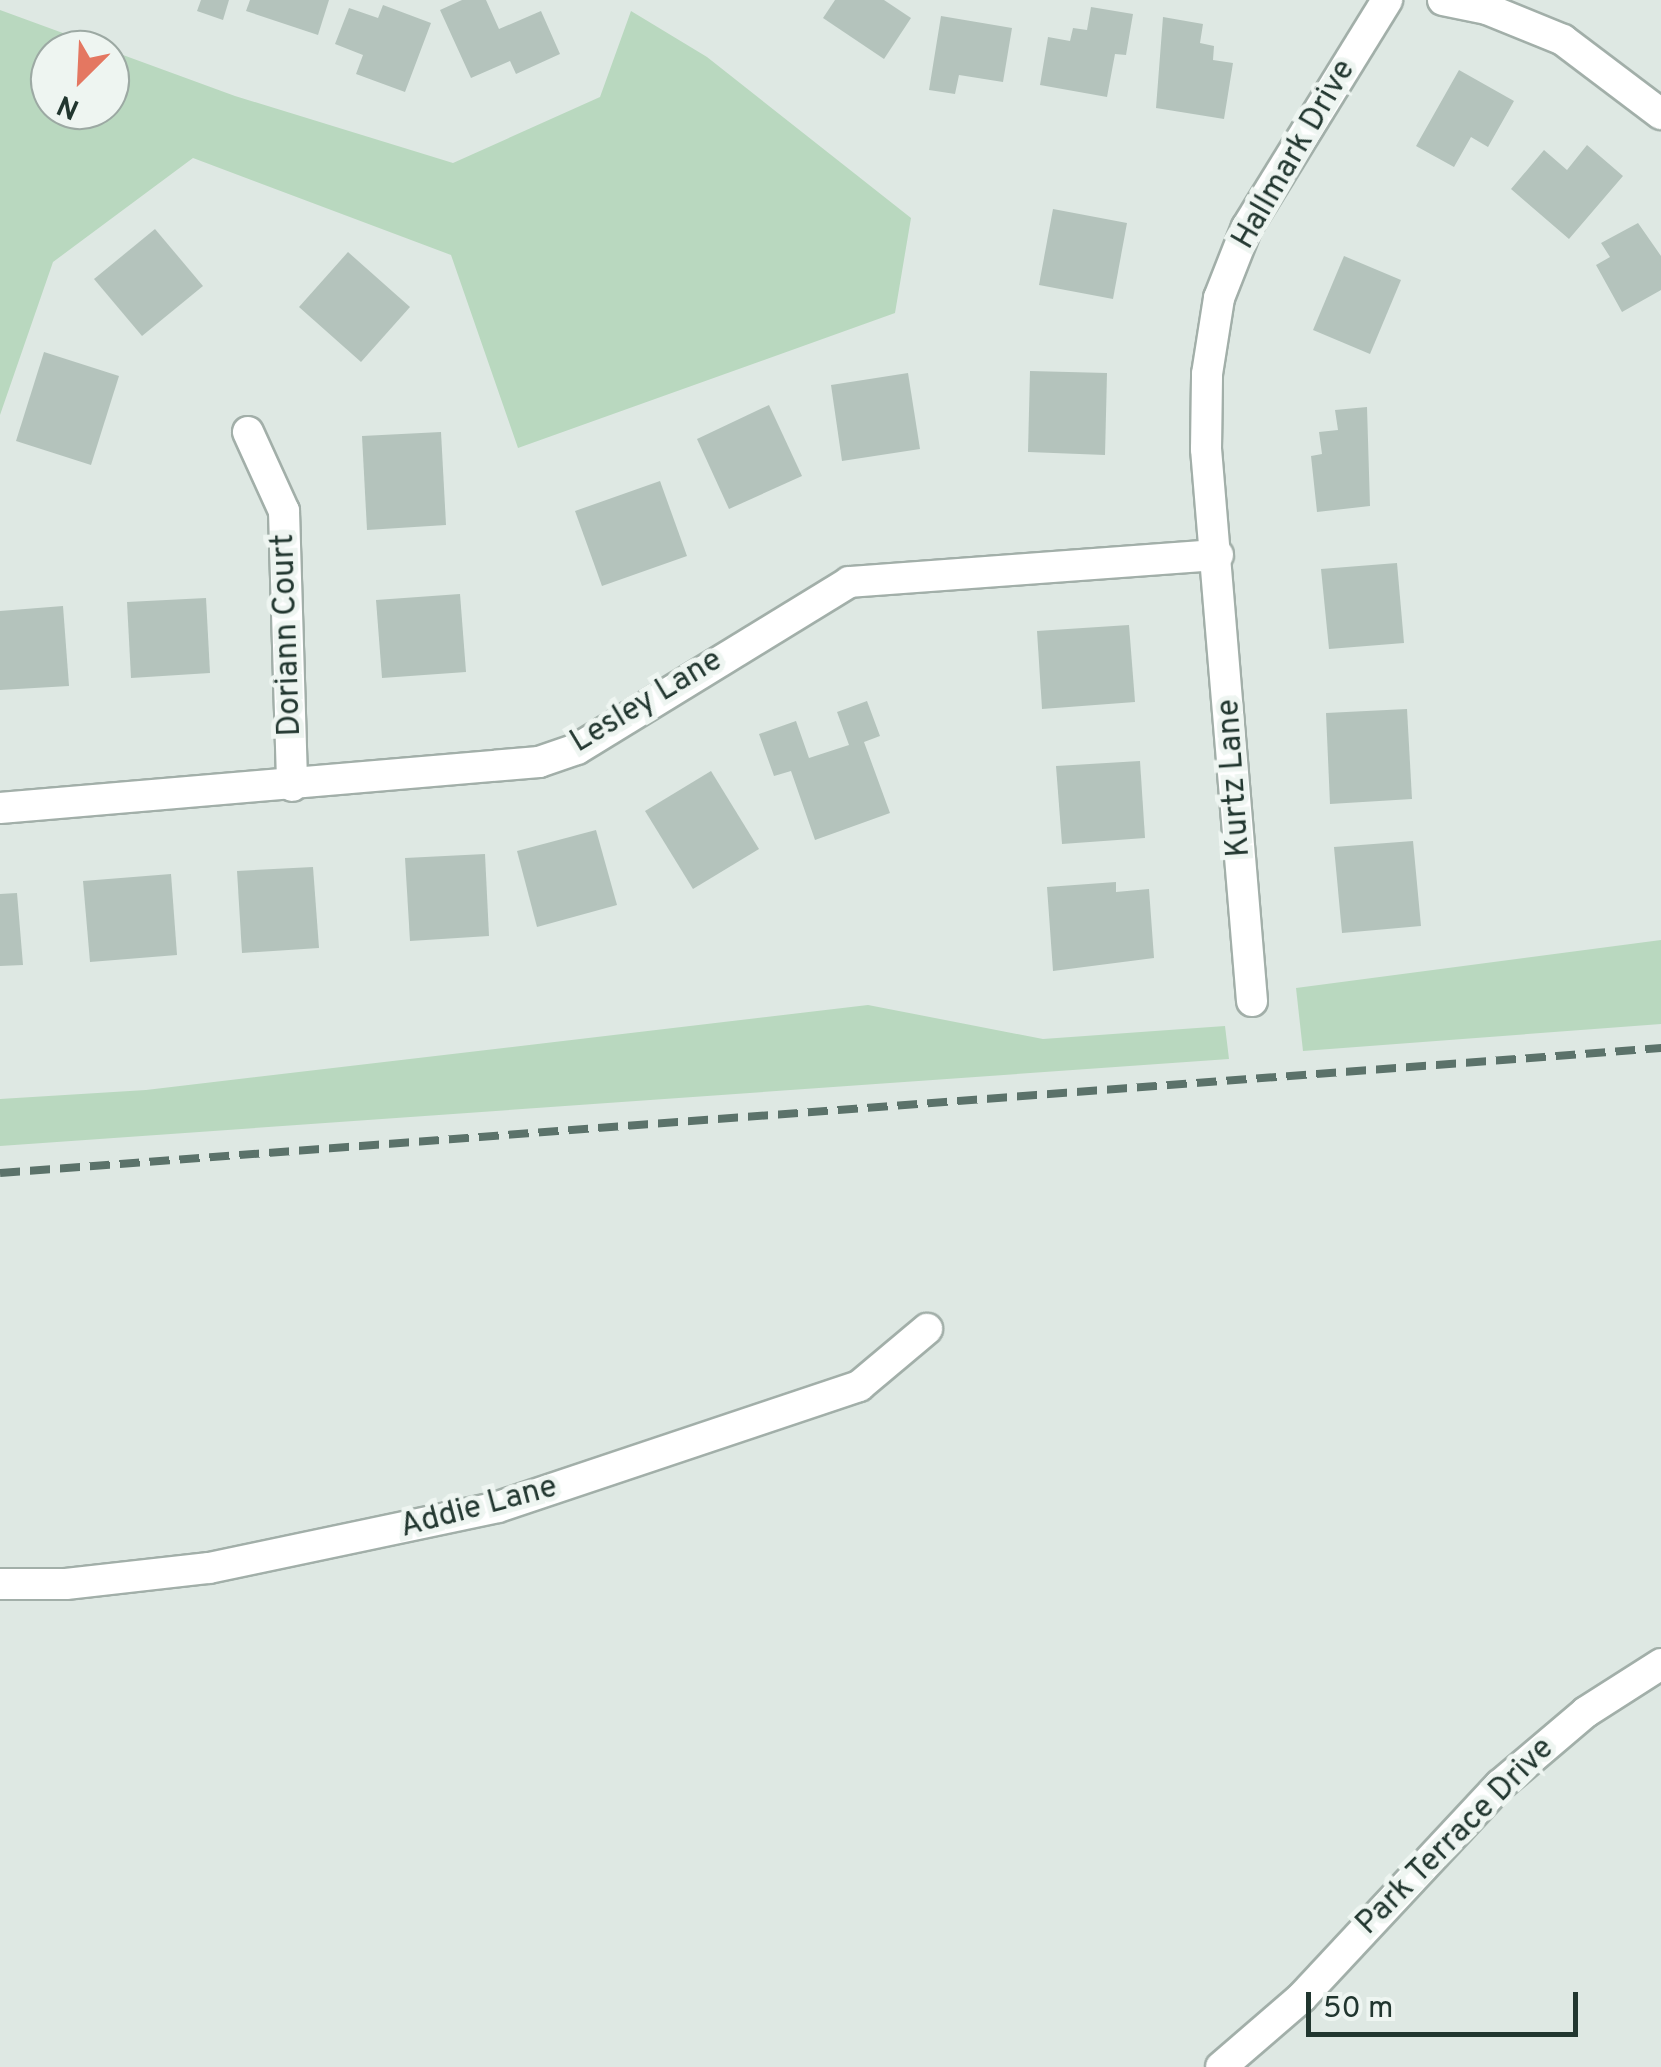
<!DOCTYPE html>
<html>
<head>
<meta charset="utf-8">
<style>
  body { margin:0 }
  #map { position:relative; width:1661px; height:2067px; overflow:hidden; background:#dee8e3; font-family:Overpass,sans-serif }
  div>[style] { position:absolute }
  .green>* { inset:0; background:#b9d8bf }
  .building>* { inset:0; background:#b4c3bc }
  .roads { filter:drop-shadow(2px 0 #a2afa9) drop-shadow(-2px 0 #a2afa9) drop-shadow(0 2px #a2afa9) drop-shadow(0 -2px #a2afa9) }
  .minor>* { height:30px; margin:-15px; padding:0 15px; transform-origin:15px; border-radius:15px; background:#fff }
  .rail>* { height:8px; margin-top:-4px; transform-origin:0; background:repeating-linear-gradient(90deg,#5b726a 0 20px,transparent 0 30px) }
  span { translate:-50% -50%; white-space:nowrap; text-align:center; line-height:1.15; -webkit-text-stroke:10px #eef5f1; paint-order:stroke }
  .street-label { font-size:32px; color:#21362f }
  .north { position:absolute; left:30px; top:30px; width:100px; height:100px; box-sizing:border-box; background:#eef5f1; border:2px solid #9ca9a3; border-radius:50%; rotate:204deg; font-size:28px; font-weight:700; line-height:40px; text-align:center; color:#21362f }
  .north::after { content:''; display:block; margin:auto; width:35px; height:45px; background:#e47761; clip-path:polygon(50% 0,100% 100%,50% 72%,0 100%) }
  .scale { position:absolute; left:1306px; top:1992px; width:272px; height:45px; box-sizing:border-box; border:5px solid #21362f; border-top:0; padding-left:12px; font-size:30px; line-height:35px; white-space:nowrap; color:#21362f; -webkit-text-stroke:8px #eef5f1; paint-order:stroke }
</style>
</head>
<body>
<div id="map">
  <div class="green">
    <i style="clip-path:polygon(evenodd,0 10px,235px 96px,453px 163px,600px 97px,631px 11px,707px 57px,911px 218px,895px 313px,518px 448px,451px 255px,193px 158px,53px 262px,0 415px,0 10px,110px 50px,110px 110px,50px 110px,50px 50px,110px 50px)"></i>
    <i style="clip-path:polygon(1661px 940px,1661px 1024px,1303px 1051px,1296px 988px)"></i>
    <i style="clip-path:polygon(868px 1005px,1043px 1039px,1225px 1026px,1229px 1059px,0 1146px,0 1099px,146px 1090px)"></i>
  </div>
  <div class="building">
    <i style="clip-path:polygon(201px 0,229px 0,223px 20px,197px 11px)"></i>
    <i style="clip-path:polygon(250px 0,329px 0,318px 35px,246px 11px)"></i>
    <i style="clip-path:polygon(462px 0,486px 0,499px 29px,541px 11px,560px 54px,516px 74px,510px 61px,471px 78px,440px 10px)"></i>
    <i style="clip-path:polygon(835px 0,884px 0,911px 18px,884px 59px,823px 18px)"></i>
    <i style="clip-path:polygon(383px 5px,431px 23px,405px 92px,356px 74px,363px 55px,335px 44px,349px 8px,378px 18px)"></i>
    <i style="clip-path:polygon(1091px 7px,1133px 14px,1126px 55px,1115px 54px,1107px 97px,1040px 85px,1048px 37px,1070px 41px,1073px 28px,1087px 30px)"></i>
    <i style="clip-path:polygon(941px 16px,1012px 28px,1003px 82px,959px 75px,955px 94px,929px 90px)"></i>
    <i style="clip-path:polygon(1163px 17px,1203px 24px,1200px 43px,1214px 46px,1213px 60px,1233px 63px,1224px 119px,1156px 108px)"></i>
    <i style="clip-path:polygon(1459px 70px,1514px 101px,1488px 147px,1471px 137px,1454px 167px,1416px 146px)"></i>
    <i style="clip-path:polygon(1587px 145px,1623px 176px,1569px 239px,1511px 189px,1544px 150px,1567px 170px)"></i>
    <i style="clip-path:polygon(1053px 209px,1127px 223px,1113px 299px,1039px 285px)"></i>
    <i style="clip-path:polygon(1638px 223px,1661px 256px,1661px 290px,1622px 312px,1596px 265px,1610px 257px,1601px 243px)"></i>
    <i style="clip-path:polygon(155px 229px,203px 286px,142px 336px,94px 279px)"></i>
    <i style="clip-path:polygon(348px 252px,410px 307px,361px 362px,299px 307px)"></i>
    <i style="clip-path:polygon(1344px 256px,1401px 280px,1370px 354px,1313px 330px)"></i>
    <i style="clip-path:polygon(44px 352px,119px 376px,91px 465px,16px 441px)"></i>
    <i style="clip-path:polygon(1030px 371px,1107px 373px,1105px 455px,1028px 452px)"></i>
    <i style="clip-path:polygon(908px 373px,920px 449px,842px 461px,831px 385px)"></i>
    <i style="clip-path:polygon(769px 405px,802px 476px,729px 509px,697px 439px)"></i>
    <i style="clip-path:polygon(1367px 407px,1370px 506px,1317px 512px,1311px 456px,1322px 454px,1319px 432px,1338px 430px,1335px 410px)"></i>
    <i style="clip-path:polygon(441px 432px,446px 525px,367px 530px,362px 436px)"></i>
    <i style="clip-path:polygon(660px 481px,687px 556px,602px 586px,575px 511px)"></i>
    <i style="clip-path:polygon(1397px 563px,1404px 643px,1329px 649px,1321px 569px)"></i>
    <i style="clip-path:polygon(460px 594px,466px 672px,382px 678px,376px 600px)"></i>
    <i style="clip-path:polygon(206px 598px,210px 673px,131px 678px,127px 602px)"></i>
    <i style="clip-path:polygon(63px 606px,69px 686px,0 690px,0 611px)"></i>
    <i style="clip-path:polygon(1129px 625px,1135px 702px,1042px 709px,1037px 631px)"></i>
    <i style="clip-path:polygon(867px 701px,880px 736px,864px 742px,890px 813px,815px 840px,791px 771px,774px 776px,759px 734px,796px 721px,809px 758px,849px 745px,837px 712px)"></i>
    <i style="clip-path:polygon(1407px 709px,1412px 799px,1330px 804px,1326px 713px)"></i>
    <i style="clip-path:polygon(1140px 761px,1145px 838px,1062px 844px,1056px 766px)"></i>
    <i style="clip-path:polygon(711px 771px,759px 849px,693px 889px,645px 811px)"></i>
    <i style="clip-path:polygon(596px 830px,617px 905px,537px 927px,517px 851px)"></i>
    <i style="clip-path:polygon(1413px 841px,1421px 926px,1342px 933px,1334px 847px)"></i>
    <i style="clip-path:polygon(485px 854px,489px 936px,410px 941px,405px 858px)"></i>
    <i style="clip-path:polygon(313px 867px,319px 948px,242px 953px,237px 871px)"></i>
    <i style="clip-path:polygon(171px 874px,177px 955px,90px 962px,83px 881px)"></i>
    <i style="clip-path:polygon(1116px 882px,1116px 892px,1149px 889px,1154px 958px,1053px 971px,1047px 887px)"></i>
    <i style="clip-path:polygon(17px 893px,23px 965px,0 966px,0 894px)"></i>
  </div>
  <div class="roads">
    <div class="minor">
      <i style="left:1443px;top:0;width:45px;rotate:11.6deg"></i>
      <i style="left:1487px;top:9px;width:82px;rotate:22.2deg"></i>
      <i style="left:1563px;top:40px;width:123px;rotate:37.1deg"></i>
      <i style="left:248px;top:432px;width:87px;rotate:65.5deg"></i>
      <i style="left:284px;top:511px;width:275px;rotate:88.3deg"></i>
      <i style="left:0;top:808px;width:541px;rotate:-4.88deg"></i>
      <i style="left:539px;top:762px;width:40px;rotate:-18.9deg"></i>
      <i style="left:577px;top:749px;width:319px;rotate:-31.5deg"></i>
      <i style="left:849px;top:582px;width:370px;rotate:-4.2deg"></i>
      <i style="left:1252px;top:1001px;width:554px;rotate:-94.76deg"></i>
      <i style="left:1206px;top:449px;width:75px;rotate:-89.2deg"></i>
      <i style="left:1207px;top:374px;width:77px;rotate:-81deg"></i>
      <i style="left:1219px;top:298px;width:76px;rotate:-68.5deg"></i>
      <i style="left:1247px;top:227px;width:267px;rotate:-58.3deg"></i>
      <i style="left:0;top:1584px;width:66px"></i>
      <i style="left:66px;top:1584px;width:144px;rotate:-6.4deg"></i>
      <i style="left:209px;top:1568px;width:295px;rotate:-11.9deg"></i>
      <i style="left:498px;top:1507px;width:381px;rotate:-18.5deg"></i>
      <i style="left:859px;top:1386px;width:89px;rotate:-40deg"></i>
      <i style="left:1221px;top:2067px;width:107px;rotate:-40.8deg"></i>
      <i style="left:1302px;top:1997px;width:290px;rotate:-47deg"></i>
      <i style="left:1500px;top:1785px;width:113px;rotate:-40.3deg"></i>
      <i style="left:1586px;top:1712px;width:89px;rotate:-32.6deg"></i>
    </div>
  </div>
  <div class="rail">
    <i style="left:0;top:1173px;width:1666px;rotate:-4.3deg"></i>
  </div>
  <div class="street-label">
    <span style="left:1295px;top:155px;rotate:-60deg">Hallmark Drive</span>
    <span style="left:288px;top:635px;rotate:-92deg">Doriann Court</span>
    <span style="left:647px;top:702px;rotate:-31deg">Lesley Lane</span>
    <span style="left:1235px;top:778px;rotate:-94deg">Kurtz Lane</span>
    <span style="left:479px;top:1508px;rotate:-15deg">Addie Lane</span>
    <span style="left:1456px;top:1837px;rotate:-45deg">Park Terrace Drive</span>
  </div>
  <div class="north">N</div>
  <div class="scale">50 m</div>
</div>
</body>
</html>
